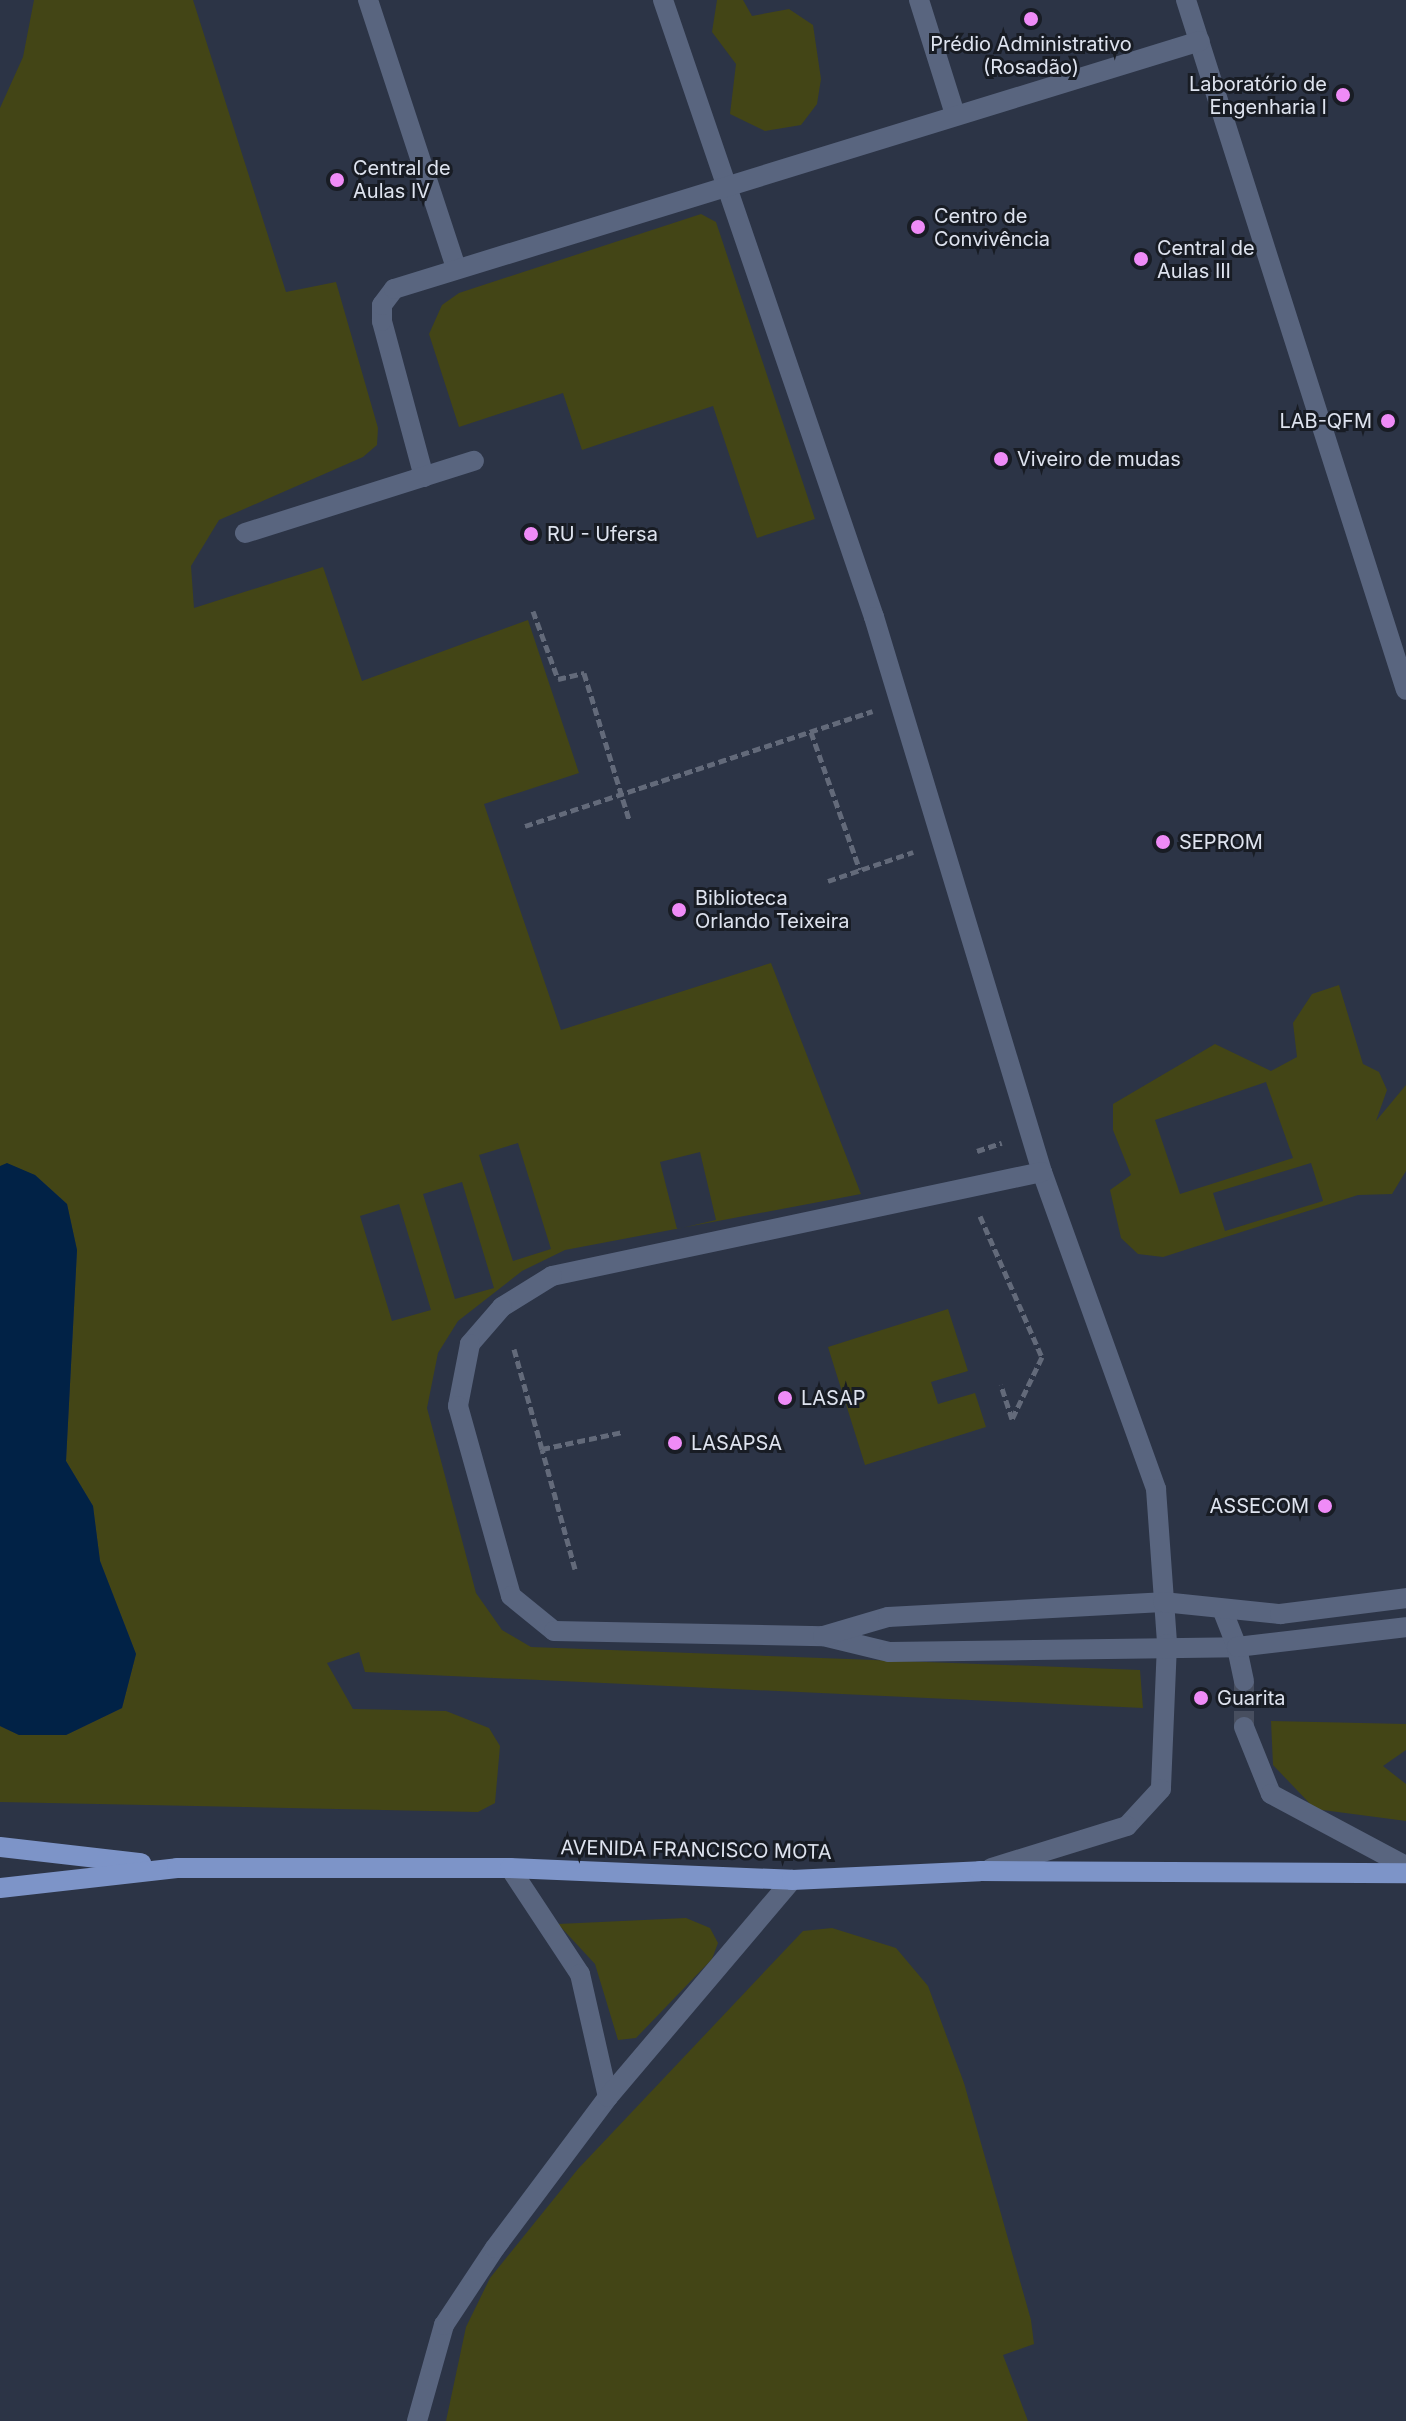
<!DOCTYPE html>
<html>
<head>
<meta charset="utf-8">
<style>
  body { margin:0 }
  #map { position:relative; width:1406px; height:2421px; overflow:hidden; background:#2c3446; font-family:Inter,sans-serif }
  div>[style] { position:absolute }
  .green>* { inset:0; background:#434516 }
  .water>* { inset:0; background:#012246 }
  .minor-tunnel>* { height:20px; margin-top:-10px; transform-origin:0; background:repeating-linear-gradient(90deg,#474e5f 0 20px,transparent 0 30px) }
  .path>* { height:5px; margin-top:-2.5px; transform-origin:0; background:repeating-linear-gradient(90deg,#636a7a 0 8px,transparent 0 12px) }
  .minor>* { height:20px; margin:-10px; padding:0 10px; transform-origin:10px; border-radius:10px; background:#59657f }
  .major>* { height:20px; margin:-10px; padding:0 10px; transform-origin:10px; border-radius:10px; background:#7d94c8 }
  .dots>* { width:22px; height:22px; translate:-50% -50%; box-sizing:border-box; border:4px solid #181c24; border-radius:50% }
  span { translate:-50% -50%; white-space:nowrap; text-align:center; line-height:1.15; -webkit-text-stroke:6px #181c24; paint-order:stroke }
  .poi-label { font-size:20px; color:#dee3ef }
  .right { translate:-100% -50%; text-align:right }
  .left { translate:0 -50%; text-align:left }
  .street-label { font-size:20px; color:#dee3ef }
</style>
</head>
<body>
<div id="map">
  <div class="green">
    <i style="clip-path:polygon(evenodd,34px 0,193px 0,286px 292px,336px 282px,378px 428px,377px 445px,363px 457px,219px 520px,191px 566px,194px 608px,323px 567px,362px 681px,528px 620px,579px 773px,484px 804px,561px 1030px,771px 963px,861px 1194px,565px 1250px,522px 1271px,458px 1321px,438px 1353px,427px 1408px,476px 1593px,502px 1630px,531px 1647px,1140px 1670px,1143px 1708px,365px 1672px,359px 1652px,327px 1663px,353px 1709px,446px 1711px,489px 1728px,500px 1746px,495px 1803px,478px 1812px,0 1802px,0 1726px,19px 1735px,66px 1735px,122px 1708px,136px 1654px,100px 1561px,93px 1506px,66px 1461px,77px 1250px,67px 1204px,35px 1175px,0 1166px,0 108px,23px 57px,34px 0,518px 1143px,551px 1249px,513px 1261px,479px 1155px,518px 1143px,34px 0,700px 1152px,716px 1220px,677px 1229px,660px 1162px,700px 1152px,34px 0,462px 1182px,494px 1288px,455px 1299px,423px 1194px,462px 1182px,34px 0,399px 1204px,431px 1310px,392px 1321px,360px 1216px,399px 1204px)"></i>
    <i style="clip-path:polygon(717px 0,743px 0,752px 16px,789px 9px,813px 25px,821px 79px,817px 104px,801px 125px,765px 131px,730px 114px,736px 64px,712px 32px)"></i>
    <i style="clip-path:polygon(701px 214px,716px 222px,815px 519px,757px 538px,713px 406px,582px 450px,563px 393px,459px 427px,429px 334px,442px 305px,459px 293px)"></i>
    <i style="clip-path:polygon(evenodd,1339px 985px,1363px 1064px,1379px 1072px,1387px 1090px,1376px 1121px,1406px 1085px,1406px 1171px,1392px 1194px,1358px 1195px,1163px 1257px,1138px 1254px,1121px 1238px,1110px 1190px,1131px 1175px,1113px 1130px,1113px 1104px,1215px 1044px,1271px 1071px,1297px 1057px,1293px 1023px,1312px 994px,1339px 985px,1266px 1082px,1293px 1158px,1180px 1194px,1155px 1120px,1266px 1082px,1339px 985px,1311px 1163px,1323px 1201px,1225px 1231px,1213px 1193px,1311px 1163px)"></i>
    <i style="clip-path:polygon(948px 1309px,968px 1371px,931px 1382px,938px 1404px,975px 1393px,986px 1427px,865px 1465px,828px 1347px)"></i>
    <i style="clip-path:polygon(1271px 1721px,1406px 1724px,1406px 1750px,1383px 1766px,1406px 1784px,1406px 1821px,1315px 1809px,1273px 1765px)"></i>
    <i style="clip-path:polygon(686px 1918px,710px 1928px,718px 1943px,712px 1959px,636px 2038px,618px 2040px,595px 1964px,558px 1924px)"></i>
    <i style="clip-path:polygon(832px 1928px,896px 1948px,928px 1986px,964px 2083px,1031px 2320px,1034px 2344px,1003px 2355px,1028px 2421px,446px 2421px,466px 2327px,490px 2278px,578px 2169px,803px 1931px)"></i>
  </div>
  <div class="water">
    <i style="clip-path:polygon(7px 1163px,35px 1175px,67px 1204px,77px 1250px,66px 1461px,93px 1506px,100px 1561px,136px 1654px,122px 1708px,66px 1735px,19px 1735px,0 1726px,0 1166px)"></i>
  </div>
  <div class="minor-tunnel">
    <i style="left:1244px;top:1681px;width:46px;rotate:90deg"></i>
  </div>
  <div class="path">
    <i style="left:533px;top:611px;width:72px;rotate:69.8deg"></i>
    <i style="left:558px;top:679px;width:27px;rotate:-13deg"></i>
    <i style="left:584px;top:673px;width:153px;rotate:72.9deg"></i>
    <i style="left:811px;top:732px;width:146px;rotate:70.5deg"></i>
    <i style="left:525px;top:826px;width:366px;rotate:-18.3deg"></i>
    <i style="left:828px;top:881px;width:90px;rotate:-18.8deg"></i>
    <i style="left:977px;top:1151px;width:26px;rotate:-18deg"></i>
    <i style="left:980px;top:1216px;width:154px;rotate:66.3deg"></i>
    <i style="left:1042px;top:1357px;width:69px;rotate:115.8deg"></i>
    <i style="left:1012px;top:1419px;width:36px;rotate:-108deg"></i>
    <i style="left:514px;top:1349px;width:104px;rotate:74.4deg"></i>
    <i style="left:575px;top:1569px;width:124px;rotate:-105.4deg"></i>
    <i style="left:542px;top:1449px;width:83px;rotate:-11.9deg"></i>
  </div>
  <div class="minor">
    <i style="left:368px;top:0;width:282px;rotate:71.8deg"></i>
    <i style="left:663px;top:0;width:652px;rotate:71.12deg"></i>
    <i style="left:874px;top:617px;width:580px;rotate:73.16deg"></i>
    <i style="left:1042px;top:1172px;width:337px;rotate:70.2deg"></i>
    <i style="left:1156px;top:1489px;width:155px;rotate:85.9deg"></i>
    <i style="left:1167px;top:1644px;width:145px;rotate:92.4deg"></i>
    <i style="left:1161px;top:1789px;width:50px;rotate:132.6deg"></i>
    <i style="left:1127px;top:1826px;width:142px;rotate:162.8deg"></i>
    <i style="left:919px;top:0;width:120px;rotate:72.5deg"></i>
    <i style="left:1186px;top:0;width:724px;rotate:72.32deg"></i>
    <i style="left:424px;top:477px;width:162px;rotate:-105.1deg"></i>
    <i style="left:382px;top:321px;width:16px;rotate:-90deg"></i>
    <i style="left:382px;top:305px;width:20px;rotate:-53deg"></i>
    <i style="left:394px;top:289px;width:843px;rotate:-17.1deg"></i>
    <i style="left:245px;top:533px;width:240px;rotate:-17.5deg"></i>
    <i style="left:1042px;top:1172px;width:501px;rotate:168.02deg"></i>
    <i style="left:552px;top:1276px;width:59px;rotate:148.2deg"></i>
    <i style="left:502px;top:1307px;width:49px;rotate:130.9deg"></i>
    <i style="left:470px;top:1344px;width:63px;rotate:101deg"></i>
    <i style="left:458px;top:1406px;width:197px;rotate:74.4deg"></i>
    <i style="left:511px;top:1596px;width:55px;rotate:39.1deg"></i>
    <i style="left:554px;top:1631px;width:269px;rotate:1.1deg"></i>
    <i style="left:823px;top:1636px;width:68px;rotate:13.6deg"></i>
    <i style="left:889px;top:1652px;width:348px;rotate:-0.8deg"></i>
    <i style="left:1237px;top:1647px;width:41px;rotate:-111.5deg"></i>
    <i style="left:823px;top:1636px;width:68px;rotate:-16.3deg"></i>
    <i style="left:888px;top:1617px;width:275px;rotate:-3.1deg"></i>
    <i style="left:1163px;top:1602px;width:118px;rotate:5.9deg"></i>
    <i style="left:1280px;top:1614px;width:127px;rotate:-7.2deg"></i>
    <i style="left:1244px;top:1681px;width:35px;rotate:-102deg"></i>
    <i style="left:1237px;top:1647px;width:170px;rotate:-6.7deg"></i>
    <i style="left:1244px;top:1727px;width:72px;rotate:68.1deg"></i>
    <i style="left:1271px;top:1794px;width:153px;rotate:28.1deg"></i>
    <i style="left:510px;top:1868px;width:127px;rotate:56.6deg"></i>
    <i style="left:580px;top:1974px;width:126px;rotate:77.2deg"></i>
    <i style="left:417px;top:2421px;width:100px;rotate:-74.3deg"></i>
    <i style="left:444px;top:2325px;width:92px;rotate:-56.5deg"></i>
    <i style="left:495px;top:2248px;width:189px;rotate:-53.2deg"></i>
    <i style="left:608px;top:2097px;width:285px;rotate:-49.7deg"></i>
  </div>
  <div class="major">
    <i style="left:0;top:1847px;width:142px;rotate:6.5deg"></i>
    <i style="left:0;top:1888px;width:178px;rotate:-6.4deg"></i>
    <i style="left:177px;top:1868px;width:333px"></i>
    <i style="left:510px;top:1868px;width:282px;rotate:2.4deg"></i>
    <i style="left:792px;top:1880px;width:188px;rotate:-2.7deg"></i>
    <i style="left:980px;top:1871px;width:426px;rotate:0.3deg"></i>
  </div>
  <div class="dots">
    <i style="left:1031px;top:19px;background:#ef8bf7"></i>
    <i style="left:1343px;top:95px;background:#ef8bf7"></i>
    <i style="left:337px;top:180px;background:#ef8bf7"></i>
    <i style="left:918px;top:227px;background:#ef8bf7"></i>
    <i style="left:1141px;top:259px;background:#ef8bf7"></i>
    <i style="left:1388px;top:421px;background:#ef8bf7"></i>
    <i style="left:1001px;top:459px;background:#ef8bf7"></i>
    <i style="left:531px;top:534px;background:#ef8bf7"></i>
    <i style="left:1163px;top:842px;background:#ef8bf7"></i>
    <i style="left:679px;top:910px;background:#ef8bf7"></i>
    <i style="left:785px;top:1398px;background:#ef8bf7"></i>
    <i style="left:675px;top:1443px;background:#ef8bf7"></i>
    <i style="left:1325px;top:1506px;background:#ef8bf7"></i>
    <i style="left:1201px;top:1698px;background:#ef8bf7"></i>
  </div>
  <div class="poi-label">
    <span style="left:1031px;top:56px">Prédio Administrativo<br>(Rosadão)</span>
    <span class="right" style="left:1327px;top:96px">Laboratório de<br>Engenharia I</span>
    <span class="left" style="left:353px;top:180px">Central de<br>Aulas IV</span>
    <span class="left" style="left:934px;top:228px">Centro de<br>Convivência</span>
    <span class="left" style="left:1157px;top:260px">Central de<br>Aulas III</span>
    <span class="right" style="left:1372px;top:421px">LAB-QFM</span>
    <span class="left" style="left:1017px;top:459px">Viveiro de mudas</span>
    <span class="left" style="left:547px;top:534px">RU - Ufersa</span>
    <span class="left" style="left:1179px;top:842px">SEPROM</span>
    <span class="left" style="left:695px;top:910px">Biblioteca<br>Orlando Teixeira</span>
    <span class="left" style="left:801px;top:1398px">LASAP</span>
    <span class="left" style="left:691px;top:1443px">LASAPSA</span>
    <span class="right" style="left:1309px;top:1506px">ASSECOM</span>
    <span class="left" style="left:1217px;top:1698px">Guarita</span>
  </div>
  <div class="street-label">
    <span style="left:696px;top:1850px;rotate:1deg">AVENIDA FRANCISCO MOTA</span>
  </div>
</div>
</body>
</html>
